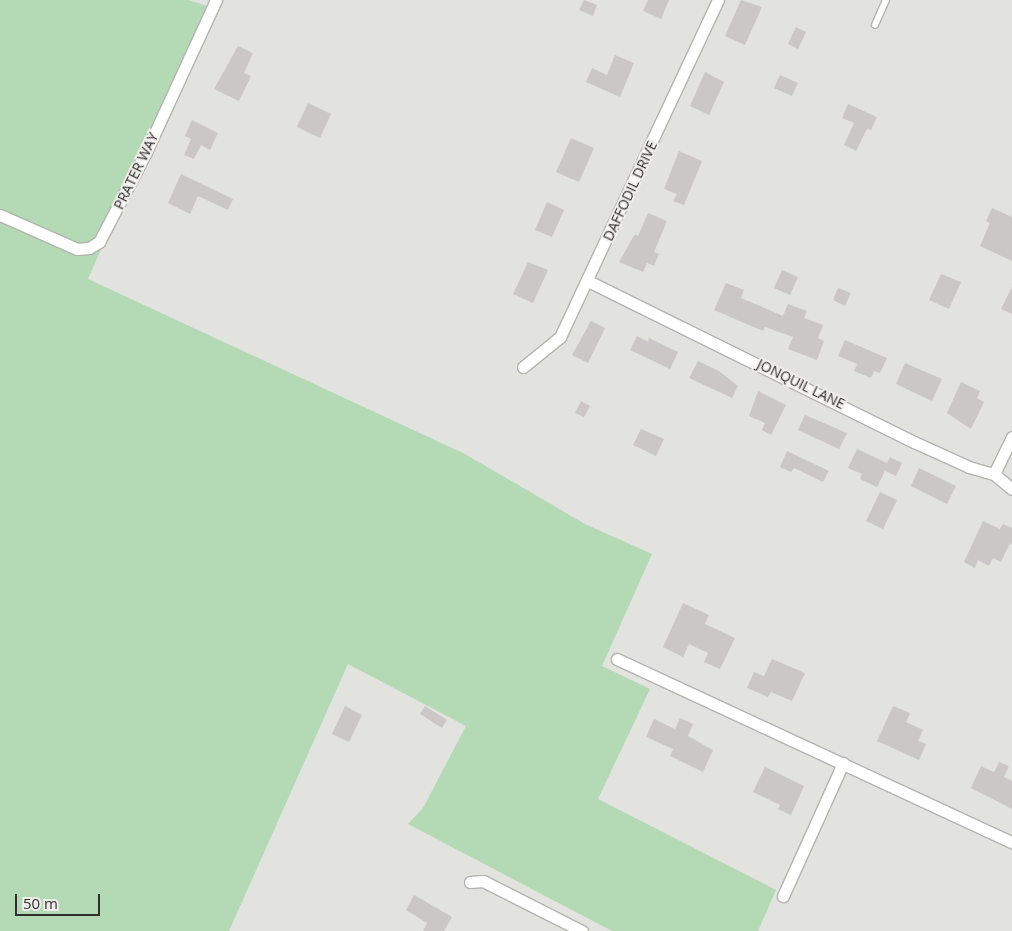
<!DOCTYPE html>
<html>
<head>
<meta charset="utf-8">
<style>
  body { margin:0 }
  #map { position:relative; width:1012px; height:931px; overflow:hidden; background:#e2e2df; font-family:"Open Sans",sans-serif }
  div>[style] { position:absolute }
  .green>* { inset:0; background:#b4d9b5 }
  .building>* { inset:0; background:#cbc7c7 }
  .roads { filter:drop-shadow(1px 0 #b4b3b0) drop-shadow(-1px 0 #b4b3b0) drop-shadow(0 1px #b4b3b0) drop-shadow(0 -1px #b4b3b0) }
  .lane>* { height:5.5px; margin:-2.75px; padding:0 2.75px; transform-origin:2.75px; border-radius:2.75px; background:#fff }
  .street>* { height:11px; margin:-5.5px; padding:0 5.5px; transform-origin:5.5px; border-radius:5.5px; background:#fff }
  span { translate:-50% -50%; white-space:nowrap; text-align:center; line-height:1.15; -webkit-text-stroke:4px #f0efec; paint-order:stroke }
  .street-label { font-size:14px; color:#302f2e }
  .scale { position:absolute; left:15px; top:894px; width:85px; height:22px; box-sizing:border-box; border:2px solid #302f2e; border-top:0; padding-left:6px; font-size:15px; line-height:18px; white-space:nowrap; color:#302f2e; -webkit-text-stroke:4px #f0efec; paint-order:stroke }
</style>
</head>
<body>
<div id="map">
  <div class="green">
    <i style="clip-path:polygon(0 0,188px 0,207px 6px,88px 279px,465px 454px,585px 524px,652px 554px,602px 666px,650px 689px,598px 799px,776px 890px,758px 931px,612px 931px,408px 824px,423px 808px,466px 726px,348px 664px,229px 931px,0 931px)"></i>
  </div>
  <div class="building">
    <i style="clip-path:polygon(584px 0,597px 5px,593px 16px,579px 10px)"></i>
    <i style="clip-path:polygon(648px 0,669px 0,661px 19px,643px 11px)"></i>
    <i style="clip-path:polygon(741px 0,762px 7px,745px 45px,725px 36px)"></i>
    <i style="clip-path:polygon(796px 27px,806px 32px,798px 49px,788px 44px)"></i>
    <i style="clip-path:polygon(238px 46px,253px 53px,244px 73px,251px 76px,239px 101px,214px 89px)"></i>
    <i style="clip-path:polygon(615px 55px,634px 63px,620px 97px,586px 82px,592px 68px,607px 75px)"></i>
    <i style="clip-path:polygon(705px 72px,724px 82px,709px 115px,690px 106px)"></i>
    <i style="clip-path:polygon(780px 75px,798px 83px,792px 96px,774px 88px)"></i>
    <i style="clip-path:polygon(308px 103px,331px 114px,320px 138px,297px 127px)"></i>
    <i style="clip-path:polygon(848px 104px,877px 117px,871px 130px,867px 129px,856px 151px,844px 145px,854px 123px,842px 118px)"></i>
    <i style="clip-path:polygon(192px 120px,218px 133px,210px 150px,201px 145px,194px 159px,184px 155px,191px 139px,185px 136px)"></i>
    <i style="clip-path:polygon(571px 138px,594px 148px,579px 182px,556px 172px)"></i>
    <i style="clip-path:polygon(679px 151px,702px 161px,684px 205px,673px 201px,677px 194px,664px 189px)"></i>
    <i style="clip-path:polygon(181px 174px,233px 199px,228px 210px,198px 196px,190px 214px,168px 203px)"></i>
    <i style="clip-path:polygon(547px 202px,564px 210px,552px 237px,535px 230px)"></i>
    <i style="clip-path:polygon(992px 208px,1012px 217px,1012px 261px,980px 246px,990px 223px,986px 221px)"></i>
    <i style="clip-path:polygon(648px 213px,667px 221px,654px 252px,659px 254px,654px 266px,647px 263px,643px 272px,619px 262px,635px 234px,638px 236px)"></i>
    <i style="clip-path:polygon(528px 262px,548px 270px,533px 303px,513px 294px)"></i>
    <i style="clip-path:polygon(782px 270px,798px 277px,790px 295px,774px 288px)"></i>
    <i style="clip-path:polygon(941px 274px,961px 282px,949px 309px,929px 300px)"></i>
    <i style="clip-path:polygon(726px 283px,744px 290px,741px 298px,783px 316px,788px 304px,807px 311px,804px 318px,823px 325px,818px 338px,824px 341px,817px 360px,788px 349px,793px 337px,765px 327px,763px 331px,714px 310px)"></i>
    <i style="clip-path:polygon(1012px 287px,1012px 314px,1001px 309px)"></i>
    <i style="clip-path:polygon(838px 288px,851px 293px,845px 306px,833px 300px)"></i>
    <i style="clip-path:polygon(591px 321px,605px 328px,588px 363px,572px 355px)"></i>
    <i style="clip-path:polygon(637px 336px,648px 342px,649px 338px,678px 352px,670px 369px,630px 350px)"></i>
    <i style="clip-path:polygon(845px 340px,887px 358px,880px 373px,874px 371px,871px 378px,854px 371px,857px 364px,838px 356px)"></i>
    <i style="clip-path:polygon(698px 361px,719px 371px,738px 386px,732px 398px,689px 378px)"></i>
    <i style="clip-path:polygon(905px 363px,942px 379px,932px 401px,896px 384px)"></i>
    <i style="clip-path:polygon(961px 382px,980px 391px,977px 398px,984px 402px,971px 429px,947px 413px)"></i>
    <i style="clip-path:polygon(758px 391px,786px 405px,771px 435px,762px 430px,765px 423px,749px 416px)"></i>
    <i style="clip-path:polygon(581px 401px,590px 406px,584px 417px,575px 413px)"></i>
    <i style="clip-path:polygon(805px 415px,847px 433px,839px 449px,798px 430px)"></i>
    <i style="clip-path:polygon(641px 429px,664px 439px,656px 456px,633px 445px)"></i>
    <i style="clip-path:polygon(857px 449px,887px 463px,890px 457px,902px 463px,896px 476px,885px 471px,877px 487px,860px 479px,862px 474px,848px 468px)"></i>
    <i style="clip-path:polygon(787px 451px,829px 471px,823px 482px,794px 468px,791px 472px,780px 467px)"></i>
    <i style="clip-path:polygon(919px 468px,956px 486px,947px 504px,911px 486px)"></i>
    <i style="clip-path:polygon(880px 492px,897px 500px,883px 529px,866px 521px)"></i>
    <i style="clip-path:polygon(983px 521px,1000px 529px,1003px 524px,1012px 528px,1012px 545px,1010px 543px,1001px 562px,993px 558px,989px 566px,978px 560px,975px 568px,964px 562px)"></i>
    <i style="clip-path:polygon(683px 603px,709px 615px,705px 624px,735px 638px,720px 669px,704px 662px,708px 653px,689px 644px,683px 657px,663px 647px)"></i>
    <i style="clip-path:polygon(772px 659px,805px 673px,792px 701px,771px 692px,768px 697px,747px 688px,754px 672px,764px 676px)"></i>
    <i style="clip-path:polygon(345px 706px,362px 715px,349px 742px,332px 734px)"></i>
    <i style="clip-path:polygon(425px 706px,447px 720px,442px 728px,420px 714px)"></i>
    <i style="clip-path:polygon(893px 706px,910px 713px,906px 722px,923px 730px,918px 741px,926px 744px,919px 760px,877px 741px)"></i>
    <i style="clip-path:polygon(680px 718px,693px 724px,688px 736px,713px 750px,703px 772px,670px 756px,673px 749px,646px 737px,654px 719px,675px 729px)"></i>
    <i style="clip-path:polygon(999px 762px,1009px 766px,1004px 777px,1012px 781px,1012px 809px,971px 788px,981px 766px,994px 772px)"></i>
    <i style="clip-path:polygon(765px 767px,804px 786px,791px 815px,778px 809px,780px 805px,753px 792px)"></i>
    <i style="clip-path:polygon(414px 895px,452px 917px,444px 931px,423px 931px,427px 923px,406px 910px)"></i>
  </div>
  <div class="roads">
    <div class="lane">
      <i style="left:875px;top:25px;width:27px;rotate:-66deg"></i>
    </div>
    <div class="street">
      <i style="left:0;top:215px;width:84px;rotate:23.8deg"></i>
      <i style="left:77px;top:249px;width:12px;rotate:-5deg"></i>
      <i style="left:89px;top:248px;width:12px;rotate:-31deg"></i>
      <i style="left:99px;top:242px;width:102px;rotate:-62.4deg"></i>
      <i style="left:146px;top:152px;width:167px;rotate:-65.3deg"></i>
      <i style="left:588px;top:281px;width:364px;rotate:26.3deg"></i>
      <i style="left:914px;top:442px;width:60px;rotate:24.4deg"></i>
      <i style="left:969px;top:467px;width:26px;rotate:16deg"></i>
      <i style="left:994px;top:474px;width:23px;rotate:40deg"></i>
      <i style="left:523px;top:367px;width:48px;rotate:-39deg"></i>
      <i style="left:560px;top:337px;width:372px;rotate:-64.9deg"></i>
      <i style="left:994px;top:474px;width:41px;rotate:-64.1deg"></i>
      <i style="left:617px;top:659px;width:435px;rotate:24.9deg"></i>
      <i style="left:470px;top:882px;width:13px;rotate:-4deg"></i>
      <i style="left:483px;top:881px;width:111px;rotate:26.8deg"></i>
      <i style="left:783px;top:896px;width:146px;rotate:-65.7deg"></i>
    </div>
  </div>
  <div class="street-label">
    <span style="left:136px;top:171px;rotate:-64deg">PRATER WAY</span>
    <span style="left:630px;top:191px;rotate:-65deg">DAFFODIL DRIVE</span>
    <span style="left:801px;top:384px;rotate:26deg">JONQUIL LANE</span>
  </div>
  <div class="scale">50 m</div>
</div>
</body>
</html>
